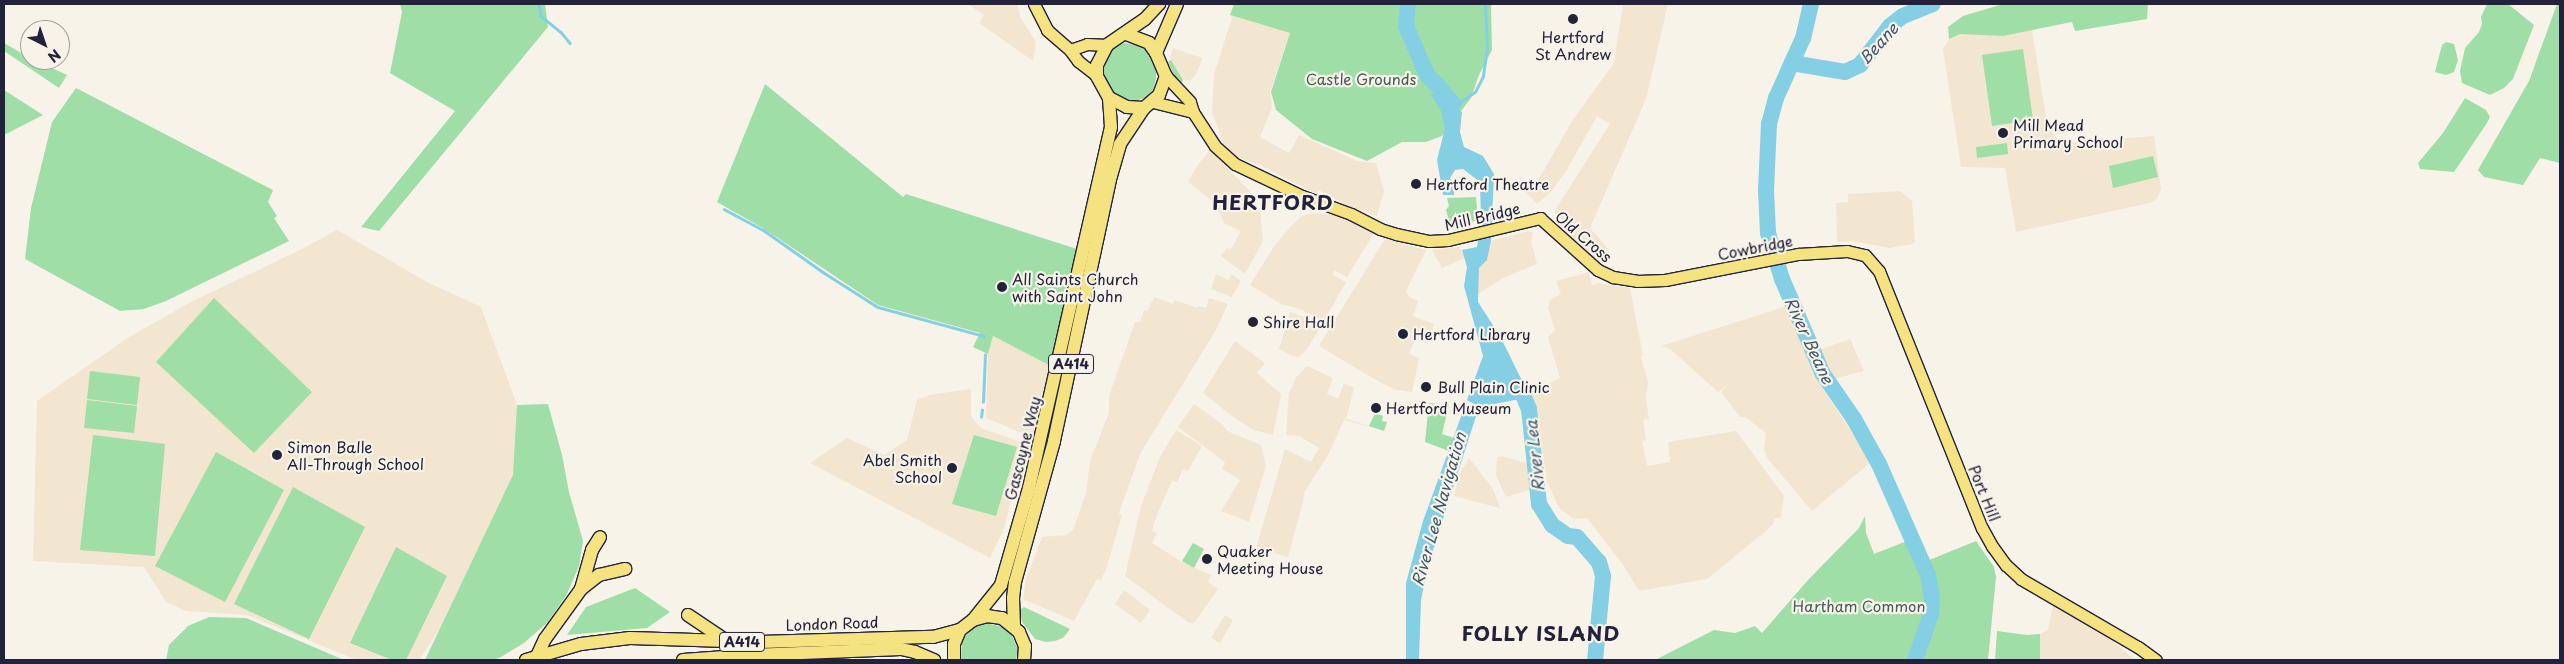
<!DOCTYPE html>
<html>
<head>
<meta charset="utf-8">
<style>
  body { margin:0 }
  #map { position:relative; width:2564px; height:664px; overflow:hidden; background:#f7f3e8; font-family:"Playpen Sans",sans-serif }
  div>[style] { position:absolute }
  .built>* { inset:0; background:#f2e6d0 }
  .green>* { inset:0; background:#9fdea6 }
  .water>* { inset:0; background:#85cfe5 }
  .pier>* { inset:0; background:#f7f3e8 }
  .stream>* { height:2.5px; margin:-1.25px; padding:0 1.25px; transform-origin:1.25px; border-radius:1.25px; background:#85cfe5 }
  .river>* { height:16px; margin:-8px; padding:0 8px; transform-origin:8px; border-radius:8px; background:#85cfe5 }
  .roads { filter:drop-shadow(1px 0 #22223b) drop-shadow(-1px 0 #22223b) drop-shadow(0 1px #22223b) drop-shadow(0 -1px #22223b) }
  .major>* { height:11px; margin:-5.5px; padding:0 5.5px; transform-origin:5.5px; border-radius:5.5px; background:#f5e382 }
  .highway>* { height:12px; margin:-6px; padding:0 6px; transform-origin:6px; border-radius:6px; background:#f5e382 }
  .dots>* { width:14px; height:14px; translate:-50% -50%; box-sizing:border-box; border:2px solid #f7f3e8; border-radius:50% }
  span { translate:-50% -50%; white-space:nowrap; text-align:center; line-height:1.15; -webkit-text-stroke:4.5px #f7f3e8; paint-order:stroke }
  .shield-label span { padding:1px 4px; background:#f7f3e8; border:1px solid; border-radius:4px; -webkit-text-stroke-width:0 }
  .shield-label { font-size:14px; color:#22223b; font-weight:700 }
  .poi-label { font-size:15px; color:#22223b }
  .left { translate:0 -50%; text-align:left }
  .right { translate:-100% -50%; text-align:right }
  .park-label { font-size:15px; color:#485a5b }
  .street-label { font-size:15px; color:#22223b }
  .water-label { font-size:16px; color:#40566e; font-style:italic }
  .district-label { font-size:20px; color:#22223b; font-weight:700; letter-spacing:1px }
  .frame { position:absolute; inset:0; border:5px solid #22223b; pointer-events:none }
  .north { position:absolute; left:20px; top:20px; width:50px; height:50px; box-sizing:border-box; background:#f7f3e8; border:1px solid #a29fa3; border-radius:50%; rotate:139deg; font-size:14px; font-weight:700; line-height:20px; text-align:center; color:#22223b }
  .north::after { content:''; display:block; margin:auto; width:18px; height:22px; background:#22223b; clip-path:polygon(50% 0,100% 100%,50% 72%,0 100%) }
</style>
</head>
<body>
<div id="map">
  <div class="built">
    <i style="clip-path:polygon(968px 4px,1017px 4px,1021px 18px,1036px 42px,1033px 61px,979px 23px,984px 15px)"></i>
    <i style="clip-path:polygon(1623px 4px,1668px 4px,1646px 99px,1590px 228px,1609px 250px,1601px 270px,1577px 247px,1554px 212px,1610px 124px,1597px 116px,1566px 171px,1550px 193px,1537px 204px,1526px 192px,1528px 191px,1525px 187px,1539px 178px,1543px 172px,1572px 121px,1614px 63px)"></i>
    <i style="clip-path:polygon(1230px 15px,1290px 33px,1270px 92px,1272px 107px,1260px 137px,1289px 153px,1299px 135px,1357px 161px,1376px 163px,1384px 191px,1377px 216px,1346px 205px,1319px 190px,1316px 194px,1262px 166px,1244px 160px,1230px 152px,1223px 142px,1212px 112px,1214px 74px,1232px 18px)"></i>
    <i style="clip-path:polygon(2032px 30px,2048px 129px,2064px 143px,2154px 136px,2161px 189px,2157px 199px,2150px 203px,2016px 232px,2005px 168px,1961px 167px,1943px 49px,1949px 39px,1960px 34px,2003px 36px)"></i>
    <i style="clip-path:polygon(1173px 48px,1203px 58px,1195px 76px,1189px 81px,1182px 79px,1170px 58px)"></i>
    <i style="clip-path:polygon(1210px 150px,1250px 191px,1260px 211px,1263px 241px,1245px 274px,1221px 256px,1227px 248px,1231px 249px,1241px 231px,1224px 223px,1215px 203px,1188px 182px,1197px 166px)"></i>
    <i style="clip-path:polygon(1900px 191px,1912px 201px,1915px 241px,1913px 244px,1889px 248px,1852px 241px,1837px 242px,1836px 203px,1848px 202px,1848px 194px)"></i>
    <i style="clip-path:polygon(1315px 213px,1340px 216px,1358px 223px,1374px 233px,1347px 277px,1334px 270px,1333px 275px,1346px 282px,1325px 319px,1322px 320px,1300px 309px,1281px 304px,1250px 285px,1273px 248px,1292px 225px,1302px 216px)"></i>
    <i style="clip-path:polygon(337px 230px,429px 283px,481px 307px,517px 405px,522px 506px,419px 660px,357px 660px,247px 615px,186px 611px,166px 602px,144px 567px,33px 561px,37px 401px,129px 337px,193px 301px,302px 249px)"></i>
    <i style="clip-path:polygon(1529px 231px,1533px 232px,1531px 242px,1537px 264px,1503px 278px,1478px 294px,1479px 268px,1487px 260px,1491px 241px)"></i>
    <i style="clip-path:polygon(1385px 239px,1426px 250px,1406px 291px,1409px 297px,1418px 301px,1413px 316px,1434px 324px,1428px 344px,1415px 339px,1409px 354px,1419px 358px,1412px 392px,1396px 390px,1381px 383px,1319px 346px)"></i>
    <i style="clip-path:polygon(1460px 247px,1464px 258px,1442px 268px,1432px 250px)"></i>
    <i style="clip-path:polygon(1589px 272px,1592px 285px,1598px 283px,1630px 288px,1643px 356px,1641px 357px,1648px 382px,1646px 398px,1649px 419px,1643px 420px,1646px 440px,1642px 441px,1647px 466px,1670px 462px,1668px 442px,1736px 431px,1784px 496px,1781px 517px,1774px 519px,1773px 524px,1766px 531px,1707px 579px,1639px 591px,1624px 566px,1587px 518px,1574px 519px,1559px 508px,1547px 481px,1535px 402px,1531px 394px,1560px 378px,1548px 337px,1555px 330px,1548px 308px,1550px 300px,1561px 294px,1556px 281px)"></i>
    <i style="clip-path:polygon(1216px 274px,1228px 280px,1232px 274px,1241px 281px,1232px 297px,1211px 289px)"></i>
    <i style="clip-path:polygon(1154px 297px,1173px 304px,1175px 300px,1198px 308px,1199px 306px,1206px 308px,1209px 298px,1228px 304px,1216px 330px,1141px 452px,1121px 507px,1119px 514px,1122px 515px,1106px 569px,1101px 580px,1097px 579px,1074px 621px,1023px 599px,1026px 579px,1042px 537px,1066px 535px,1073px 530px,1086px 493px,1090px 461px,1109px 413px,1109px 396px,1135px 322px,1140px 322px,1144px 310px,1148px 310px)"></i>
    <i style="clip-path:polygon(1787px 306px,1823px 388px,1871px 462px,1812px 511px,1768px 459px,1764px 450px,1766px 433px,1745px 417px,1740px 417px,1721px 392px,1728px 384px,1718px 392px,1670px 349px,1661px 346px)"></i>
    <i style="clip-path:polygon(1290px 312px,1322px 324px,1307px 349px,1299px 357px,1292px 356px,1279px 349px)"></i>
    <i style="clip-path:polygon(993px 336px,1051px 366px,1036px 439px,986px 418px,988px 354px)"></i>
    <i style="clip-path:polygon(1850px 339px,1864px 371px,1830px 380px,1816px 351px)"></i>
    <i style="clip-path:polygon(1235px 341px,1265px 363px,1257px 373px,1281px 394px,1273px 435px,1254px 430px,1236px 419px,1203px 393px)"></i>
    <i style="clip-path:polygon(1307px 366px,1333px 378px,1327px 394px,1338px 399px,1344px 383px,1354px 388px,1346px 419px,1393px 433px,1344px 420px,1328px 455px,1304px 493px,1303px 502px,1288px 557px,1256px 548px,1285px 449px,1311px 462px,1319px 448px,1299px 436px,1286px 435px,1289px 393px,1297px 376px)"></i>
    <i style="clip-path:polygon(971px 389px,971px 416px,981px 428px,1026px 444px,1004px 528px,990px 558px,810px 463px,847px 438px,884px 455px,907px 440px,917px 400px,929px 395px)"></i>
    <i style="clip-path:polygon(1194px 404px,1222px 424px,1227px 431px,1261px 445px,1266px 466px,1249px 522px,1221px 511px,1240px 480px,1222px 469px,1225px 462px,1178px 427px)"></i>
    <i style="clip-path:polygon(1176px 430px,1202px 446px,1188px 471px,1183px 469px,1177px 482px,1172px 481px,1158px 512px,1152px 531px,1157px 533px,1152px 543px,1182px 562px,1211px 575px,1208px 582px,1218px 589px,1194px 623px,1189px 623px,1125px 576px,1141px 506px,1160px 457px)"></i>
    <i style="clip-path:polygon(1502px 456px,1532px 465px,1536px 488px,1506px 497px,1496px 475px,1497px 458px)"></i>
    <i style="clip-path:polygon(1469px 458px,1493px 489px,1500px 508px,1454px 496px,1460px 473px)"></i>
    <i style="clip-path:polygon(1124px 590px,1150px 610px,1141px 623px,1115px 604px)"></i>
    <i style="clip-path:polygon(2053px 606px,2107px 636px,2135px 660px,2040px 660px,2040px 634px,2048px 630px)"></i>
    <i style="clip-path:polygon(1225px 615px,1233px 620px,1220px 643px,1211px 638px)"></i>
  </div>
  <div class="green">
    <i style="clip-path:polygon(400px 4px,545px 4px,548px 27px,379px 231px,361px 227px,455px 111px,390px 73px,402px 12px)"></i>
    <i style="clip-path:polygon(1234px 4px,1491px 4px,1492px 50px,1479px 75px,1471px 98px,1442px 136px,1426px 142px,1402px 142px,1367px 161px,1312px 139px,1276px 110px,1271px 92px,1290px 33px,1230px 15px)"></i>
    <i style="clip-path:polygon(2003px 4px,2148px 4px,2147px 19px,2075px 31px,2072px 22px,2003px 36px,1960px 34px,1949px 39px,1948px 27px,1963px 16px)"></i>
    <i style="clip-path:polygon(2487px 4px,2508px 4px,2534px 25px,2513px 79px,2504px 88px,2490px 95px,2462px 83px,2460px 71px,2465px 48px,2479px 32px,2482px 24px,2481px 17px)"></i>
    <i style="clip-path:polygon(2557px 4px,2560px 4px,2560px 163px,2540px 158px,2523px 185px,2484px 177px,2478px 170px,2529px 81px)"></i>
    <i style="clip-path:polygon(2446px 42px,2454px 44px,2458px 60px,2454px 72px,2446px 75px,2435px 72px,2442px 45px)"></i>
    <i style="clip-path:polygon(4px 43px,30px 58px,30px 60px,35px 60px,67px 75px,59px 88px,4px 51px)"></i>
    <i style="clip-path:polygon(1124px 43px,1138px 45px,1146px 50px,1156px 70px,1156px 79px,1153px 90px,1144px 98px,1135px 101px,1128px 101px,1115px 95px,1103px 76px,1102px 68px,1111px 50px)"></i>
    <i style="clip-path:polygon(2023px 49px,2033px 120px,1992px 126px,1982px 55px)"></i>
    <i style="clip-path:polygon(1171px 60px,1183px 80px,1181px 84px,1176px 79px,1168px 62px)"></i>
    <i style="clip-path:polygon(765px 84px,903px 197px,906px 194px,1077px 249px,1051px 366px,993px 336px,988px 354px,973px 347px,980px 333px,878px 305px,766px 230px,717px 202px)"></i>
    <i style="clip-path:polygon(76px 88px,273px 190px,268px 202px,277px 216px,274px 218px,289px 241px,166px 301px,144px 309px,120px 311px,25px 259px,31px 208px,52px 122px)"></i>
    <i style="clip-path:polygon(4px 90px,43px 115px,4px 135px)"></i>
    <i style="clip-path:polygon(2465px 98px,2486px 110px,2490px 117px,2487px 123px,2454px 172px,2420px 169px,2418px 163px,2443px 133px)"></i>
    <i style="clip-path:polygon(2007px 143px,2008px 154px,1977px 158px,1976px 147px)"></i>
    <i style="clip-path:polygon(2153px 156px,2158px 177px,2113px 188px,2109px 166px)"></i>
    <i style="clip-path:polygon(1476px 197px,1478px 220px,1451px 228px,1446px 210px,1449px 206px,1447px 198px)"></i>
    <i style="clip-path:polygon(214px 298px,312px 392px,254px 453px,156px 362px)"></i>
    <i style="clip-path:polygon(90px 371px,140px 377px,137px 405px,87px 399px)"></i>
    <i style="clip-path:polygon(87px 400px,137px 406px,134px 433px,84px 428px)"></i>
    <i style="clip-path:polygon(1429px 403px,1449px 405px,1442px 434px,1454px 438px,1449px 451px,1425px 442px)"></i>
    <i style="clip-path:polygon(548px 404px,562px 455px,569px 492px,583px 541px,579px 566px,567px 594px,547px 623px,524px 643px,501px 657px,493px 660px,425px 660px,513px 475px,517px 405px)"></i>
    <i style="clip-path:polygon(1375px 413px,1383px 416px,1382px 421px,1387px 422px,1384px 431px,1369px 426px)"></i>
    <i style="clip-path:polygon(93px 435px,165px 444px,155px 556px,80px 550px)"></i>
    <i style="clip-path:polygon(974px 435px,1017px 447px,996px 516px,952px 504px)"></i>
    <i style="clip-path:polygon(216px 452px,284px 490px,225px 602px,155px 566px)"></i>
    <i style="clip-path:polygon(293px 487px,365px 527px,309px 639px,234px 604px)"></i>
    <i style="clip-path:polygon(1865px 516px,1866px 533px,1874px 554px,1907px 541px,1924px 582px,1925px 610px,1922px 623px,1909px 660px,1655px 660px,1714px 630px,1735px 633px,1755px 626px,1762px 633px,1809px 579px,1859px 528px)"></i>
    <i style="clip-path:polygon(1976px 541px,1994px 567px,1996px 577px,1988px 660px,1920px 660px,1933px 627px,1939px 593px,1927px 561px)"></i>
    <i style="clip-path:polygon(1193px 543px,1204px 549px,1194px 568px,1182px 561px)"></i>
    <i style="clip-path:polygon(396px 547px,447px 576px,406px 660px,392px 660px,350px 643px)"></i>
    <i style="clip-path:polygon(635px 588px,670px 612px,647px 628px,567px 635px,586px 607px)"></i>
    <i style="clip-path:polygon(1024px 607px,1070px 629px,1063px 638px,1055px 641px,1046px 642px,1035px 639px,1022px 622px,1020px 610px)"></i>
    <i style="clip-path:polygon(209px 617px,246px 618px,344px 660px,166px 660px,169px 645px,188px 626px)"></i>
    <i style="clip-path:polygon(985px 623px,1003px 627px,1010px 632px,1018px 649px,1016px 660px,961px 660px,962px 640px,975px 626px)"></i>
    <i style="clip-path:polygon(1997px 631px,2027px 635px,2040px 634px,2040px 660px,1995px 660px)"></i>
  </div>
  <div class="water">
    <i style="clip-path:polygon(1448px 85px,1463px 103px,1459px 110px,1462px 112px,1460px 132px,1464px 147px,1483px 156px,1494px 174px,1491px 241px,1487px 260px,1479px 268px,1478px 302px,1500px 336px,1530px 397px,1485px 406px,1482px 412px,1478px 410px,1428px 566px,1421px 600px,1419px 660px,1406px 660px,1406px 583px,1423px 521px,1483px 356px,1464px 286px,1467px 267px,1462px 250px,1477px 247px,1481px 221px,1480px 182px,1463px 169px,1455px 170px,1450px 178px,1454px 189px,1454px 195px,1443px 195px,1437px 160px,1445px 128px,1441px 111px,1431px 95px)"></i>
  </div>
  <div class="pier">
    <i style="clip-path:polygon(1465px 399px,1483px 409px,1477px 417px,1462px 406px)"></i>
  </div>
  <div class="stream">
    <i style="left:539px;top:4px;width:12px;rotate:81deg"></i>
    <i style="left:541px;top:16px;width:26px;rotate:39deg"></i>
    <i style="left:561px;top:32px;width:14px;rotate:51deg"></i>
    <i style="left:1460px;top:102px;width:18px;rotate:-34deg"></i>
    <i style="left:1475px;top:92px;width:18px;rotate:-63deg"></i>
    <i style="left:1483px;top:76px;width:29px;rotate:-82deg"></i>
    <i style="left:1487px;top:47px;width:43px;rotate:-92.7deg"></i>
    <i style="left:724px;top:209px;width:47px;rotate:28.2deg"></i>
    <i style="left:765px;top:231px;width:71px;rotate:35.3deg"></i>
    <i style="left:823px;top:272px;width:65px;rotate:32.5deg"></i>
    <i style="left:878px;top:307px;width:110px;rotate:15.3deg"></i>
    <i style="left:983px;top:402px;width:47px;rotate:-87.6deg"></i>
    <i style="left:981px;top:417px;width:7px;rotate:-82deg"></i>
  </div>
  <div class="river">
    <i style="left:1408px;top:4px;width:22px;rotate:95deg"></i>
    <i style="left:1406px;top:26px;width:53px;rotate:66.8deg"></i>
    <i style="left:1427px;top:75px;width:18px;rotate:45deg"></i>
    <i style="left:1440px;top:88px;width:23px;rotate:65deg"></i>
    <i style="left:1811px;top:4px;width:35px;rotate:103deg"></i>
    <i style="left:1803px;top:38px;width:66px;rotate:114.2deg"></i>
    <i style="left:1776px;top:98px;width:27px;rotate:105deg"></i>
    <i style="left:1769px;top:124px;width:66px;rotate:92.6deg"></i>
    <i style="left:1766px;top:190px;width:43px;rotate:87.3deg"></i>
    <i style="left:1768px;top:233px;width:48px;rotate:73.1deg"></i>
    <i style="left:1782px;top:279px;width:103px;rotate:66.7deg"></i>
    <i style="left:1823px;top:374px;width:55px;rotate:55.4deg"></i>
    <i style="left:1854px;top:419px;width:51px;rotate:60.9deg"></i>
    <i style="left:1879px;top:464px;width:121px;rotate:66.2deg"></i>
    <i style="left:1928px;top:575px;width:22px;rotate:80deg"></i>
    <i style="left:1932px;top:597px;width:17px;rotate:93deg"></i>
    <i style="left:1931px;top:614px;width:49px;rotate:109.2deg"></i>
    <i style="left:1792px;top:63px;width:54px;rotate:9.6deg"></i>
    <i style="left:1845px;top:72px;width:17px;rotate:-25deg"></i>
    <i style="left:1860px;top:65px;width:49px;rotate:-52.4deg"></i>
    <i style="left:1890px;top:26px;width:16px;rotate:-38deg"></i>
    <i style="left:1903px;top:16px;width:32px;rotate:-22deg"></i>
    <i style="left:1512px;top:380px;width:19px;rotate:54deg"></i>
    <i style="left:1523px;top:395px;width:15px;rotate:67deg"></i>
    <i style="left:1529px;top:409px;width:96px;rotate:84deg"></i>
    <i style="left:1539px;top:504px;width:25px;rotate:58deg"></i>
    <i style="left:1552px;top:525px;width:19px;rotate:35deg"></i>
    <i style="left:1568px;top:536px;width:9px;rotate:6deg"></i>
    <i style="left:1577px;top:537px;width:33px;rotate:49deg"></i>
    <i style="left:1599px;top:562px;width:15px;rotate:74deg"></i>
    <i style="left:1603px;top:576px;width:84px;rotate:95.4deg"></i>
  </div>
  <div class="roads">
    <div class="major">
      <i style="left:1034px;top:4px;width:29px;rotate:63deg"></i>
      <i style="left:1047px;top:30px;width:30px;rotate:41deg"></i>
      <i style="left:1070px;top:50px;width:14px;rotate:54deg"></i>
      <i style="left:1078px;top:61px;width:24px;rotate:38deg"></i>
      <i style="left:1070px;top:50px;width:18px;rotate:-19deg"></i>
      <i style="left:1087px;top:44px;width:20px;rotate:3deg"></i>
      <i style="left:1166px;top:76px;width:35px;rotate:47deg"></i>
      <i style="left:1190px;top:102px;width:10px;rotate:73deg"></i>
      <i style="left:1193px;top:112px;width:40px;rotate:57.1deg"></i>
      <i style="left:1215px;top:146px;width:27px;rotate:42deg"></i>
      <i style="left:1235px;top:164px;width:74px;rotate:25.5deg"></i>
      <i style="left:1302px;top:196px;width:52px;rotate:20.2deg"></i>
      <i style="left:1351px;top:214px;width:33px;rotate:27deg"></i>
      <i style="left:1380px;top:229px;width:17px;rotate:17deg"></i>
      <i style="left:1396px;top:234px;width:34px;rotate:12deg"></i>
      <i style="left:1429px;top:241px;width:19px;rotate:-3deg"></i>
      <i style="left:1448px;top:240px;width:95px;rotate:-13.4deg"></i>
      <i style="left:1540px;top:218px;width:78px;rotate:41.9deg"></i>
      <i style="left:1598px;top:270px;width:17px;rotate:25deg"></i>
      <i style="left:1613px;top:277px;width:24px;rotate:9deg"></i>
      <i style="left:1637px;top:281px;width:28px;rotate:-2deg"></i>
      <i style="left:1665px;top:280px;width:136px;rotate:-11.1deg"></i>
      <i style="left:1798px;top:254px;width:49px;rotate:-3.5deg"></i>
      <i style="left:1847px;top:251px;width:18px;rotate:13deg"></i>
      <i style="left:1865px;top:255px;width:21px;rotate:49deg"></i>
      <i style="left:1879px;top:271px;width:277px;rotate:68.2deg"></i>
      <i style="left:1982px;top:528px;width:21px;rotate:61deg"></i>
      <i style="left:1992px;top:546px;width:24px;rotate:54deg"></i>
      <i style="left:2006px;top:565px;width:21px;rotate:43deg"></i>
      <i style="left:2021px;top:579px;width:135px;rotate:30.2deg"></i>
      <i style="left:2138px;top:647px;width:22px;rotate:36deg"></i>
      <i style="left:1153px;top:102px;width:41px;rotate:14deg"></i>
    </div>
    <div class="highway">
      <i style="left:1126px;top:34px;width:25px;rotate:21deg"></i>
      <i style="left:1149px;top:43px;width:12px;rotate:55deg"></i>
      <i style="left:1156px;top:53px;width:25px;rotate:67deg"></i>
      <i style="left:1166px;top:76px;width:20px;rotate:110deg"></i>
      <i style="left:1159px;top:95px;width:20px;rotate:139deg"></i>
      <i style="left:1144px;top:108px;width:17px;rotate:-177deg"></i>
      <i style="left:1127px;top:107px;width:20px;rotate:-153deg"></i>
      <i style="left:1109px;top:98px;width:25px;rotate:-119deg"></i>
      <i style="left:1097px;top:76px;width:11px;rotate:-90deg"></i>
      <i style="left:1097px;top:65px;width:22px;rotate:-63deg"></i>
      <i style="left:1107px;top:45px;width:46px;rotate:-34.4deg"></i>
      <i style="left:1145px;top:19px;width:21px;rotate:-47deg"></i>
      <i style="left:1156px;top:53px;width:53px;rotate:-66.8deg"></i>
      <i style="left:581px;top:589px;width:41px;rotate:-74.2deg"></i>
      <i style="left:592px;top:550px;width:15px;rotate:-58deg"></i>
      <i style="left:688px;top:615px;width:48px;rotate:34deg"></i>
      <i style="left:973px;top:620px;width:45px;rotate:-51.3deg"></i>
      <i style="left:1001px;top:585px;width:101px;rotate:-73.9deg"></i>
      <i style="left:1029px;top:488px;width:370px;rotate:-77.2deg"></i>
      <i style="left:1111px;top:127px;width:29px;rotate:-94deg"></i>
      <i style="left:1014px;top:626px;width:28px;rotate:-92deg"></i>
      <i style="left:1013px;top:598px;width:16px;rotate:-83deg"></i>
      <i style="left:1015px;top:582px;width:146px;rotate:-74.5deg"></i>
      <i style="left:1054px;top:441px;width:271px;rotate:-77.9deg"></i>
      <i style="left:1111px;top:176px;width:33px;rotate:-74deg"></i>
      <i style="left:1120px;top:144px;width:43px;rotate:-56.3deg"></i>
      <i style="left:526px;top:660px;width:57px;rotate:-16.2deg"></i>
      <i style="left:581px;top:644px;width:49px;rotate:-7deg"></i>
      <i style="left:630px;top:638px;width:130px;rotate:1.8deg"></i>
      <i style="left:760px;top:642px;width:173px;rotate:-1.7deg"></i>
      <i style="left:933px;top:637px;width:28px;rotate:-15deg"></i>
      <i style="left:539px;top:660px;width:4px;rotate:-117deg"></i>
      <i style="left:537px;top:656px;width:19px;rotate:-65deg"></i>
      <i style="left:545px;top:639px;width:62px;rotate:-54.2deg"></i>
      <i style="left:581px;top:589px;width:23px;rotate:-38deg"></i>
      <i style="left:599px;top:575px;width:27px;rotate:-13deg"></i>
      <i style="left:683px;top:660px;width:69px;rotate:-4.1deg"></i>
      <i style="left:752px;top:655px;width:149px;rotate:-2.3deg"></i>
      <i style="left:901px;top:649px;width:14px;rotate:12deg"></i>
      <i style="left:915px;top:652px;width:21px;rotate:23deg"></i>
      <i style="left:954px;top:660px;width:16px;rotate:-90deg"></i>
      <i style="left:954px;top:644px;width:15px;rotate:-67deg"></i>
      <i style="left:960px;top:630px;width:16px;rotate:-38deg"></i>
      <i style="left:973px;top:620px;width:15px;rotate:-16deg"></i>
      <i style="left:987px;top:616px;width:15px;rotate:8deg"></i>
      <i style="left:1002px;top:618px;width:22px;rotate:39deg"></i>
      <i style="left:1019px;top:632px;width:15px;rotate:67deg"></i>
      <i style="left:1025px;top:646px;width:14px;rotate:94deg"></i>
    </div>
  </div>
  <div class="dots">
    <i style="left:1573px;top:19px;background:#22223b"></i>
    <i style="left:2003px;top:133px;background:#22223b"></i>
    <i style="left:1416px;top:184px;background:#22223b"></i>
    <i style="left:1002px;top:287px;background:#22223b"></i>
    <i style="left:1253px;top:322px;background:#22223b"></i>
    <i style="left:1403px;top:334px;background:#22223b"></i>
    <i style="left:1426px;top:387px;background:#22223b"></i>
    <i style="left:1376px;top:408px;background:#22223b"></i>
    <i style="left:277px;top:455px;background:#22223b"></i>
    <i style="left:952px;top:468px;background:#22223b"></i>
    <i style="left:1207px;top:559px;background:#22223b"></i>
  </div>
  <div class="shield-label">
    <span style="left:1071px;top:364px">A414</span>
    <span style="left:742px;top:642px">A414</span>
  </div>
  <div class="poi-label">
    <span style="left:1573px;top:45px">Hertford<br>St Andrew</span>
    <span class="left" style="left:2013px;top:133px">Mill Mead<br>Primary School</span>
    <span class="left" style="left:1426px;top:184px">Hertford Theatre</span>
    <span class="left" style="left:1012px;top:287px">All Saints Church<br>with Saint John</span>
    <span class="left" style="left:1263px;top:322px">Shire Hall</span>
    <span class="left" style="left:1413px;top:334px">Hertford Library</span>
    <span class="left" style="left:1437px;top:387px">Bull Plain Clinic</span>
    <span class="left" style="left:1386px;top:408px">Hertford Museum</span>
    <span class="left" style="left:287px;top:455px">Simon Balle<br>All-Through School</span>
    <span class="right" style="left:942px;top:468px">Abel Smith<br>School</span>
    <span class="left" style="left:1217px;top:559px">Quaker<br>Meeting House</span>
  </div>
  <div class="park-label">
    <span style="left:1361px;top:79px">Castle Grounds</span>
    <span style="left:1859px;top:606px">Hartham Common</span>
  </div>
  <div class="street-label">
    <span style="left:1482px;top:216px;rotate:-13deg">Mill Bridge</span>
    <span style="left:1584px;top:236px;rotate:41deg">Old Cross</span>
    <span style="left:1755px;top:247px;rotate:-11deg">Cowbridge</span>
    <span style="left:1022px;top:448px;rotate:-76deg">Gascoyne Way</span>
    <span style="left:1985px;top:493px;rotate:68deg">Port Hill</span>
    <span style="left:832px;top:623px;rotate:-2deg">London Road</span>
  </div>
  <div class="water-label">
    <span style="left:1878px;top:43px;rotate:-48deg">Beane</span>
    <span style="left:1810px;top:340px;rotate:65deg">River Beane</span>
    <span style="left:1534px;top:456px;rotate:-96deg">River Lea</span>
    <span style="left:1438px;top:509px;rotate:-74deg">River Lee Navigation</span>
  </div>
  <div class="district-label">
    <span style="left:1273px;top:202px">HERTFORD</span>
    <span style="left:1541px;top:633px">FOLLY ISLAND</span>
  </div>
  <div class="frame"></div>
  <div class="north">N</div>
</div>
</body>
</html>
